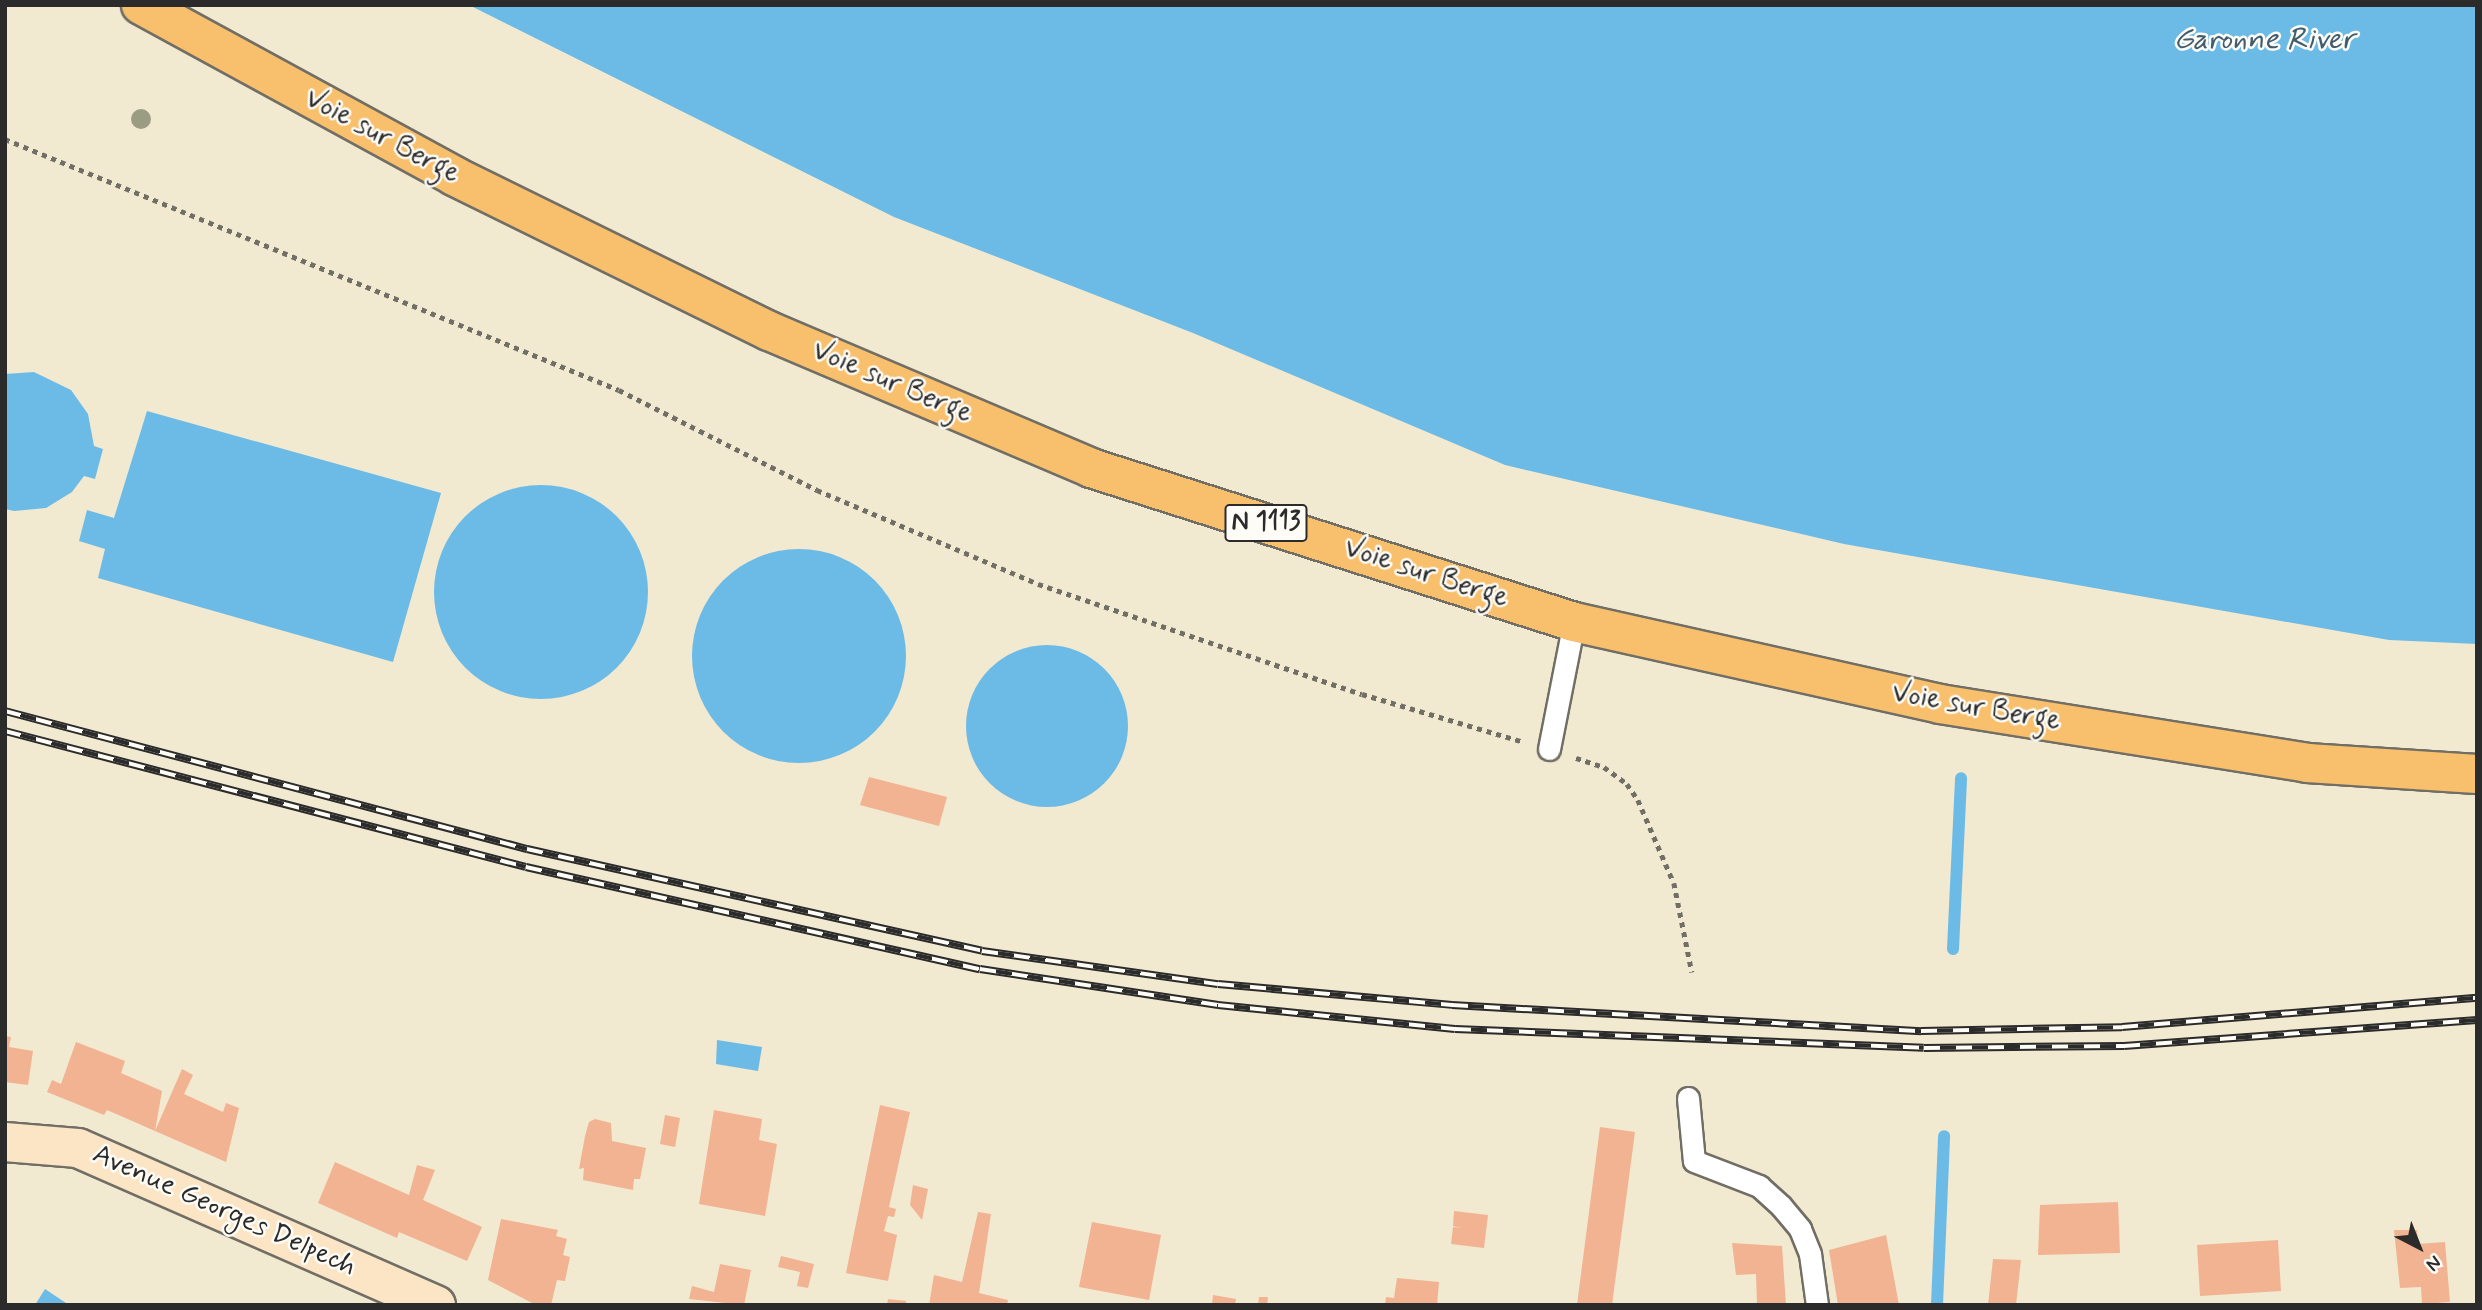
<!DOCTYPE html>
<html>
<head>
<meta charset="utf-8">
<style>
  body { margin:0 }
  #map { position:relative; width:2482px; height:1310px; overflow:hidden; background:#f2e9d1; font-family:Mynerve,sans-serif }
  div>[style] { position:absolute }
  .water>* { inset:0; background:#6cbbe7 }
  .round { border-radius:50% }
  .stream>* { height:12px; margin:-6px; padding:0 6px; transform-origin:6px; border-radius:6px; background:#6cbbe7 }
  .building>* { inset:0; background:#f1b392 }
  .path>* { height:4.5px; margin-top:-2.25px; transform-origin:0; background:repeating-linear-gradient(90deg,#716e65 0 5px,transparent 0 10px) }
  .roads { filter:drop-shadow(2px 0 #716e65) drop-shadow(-2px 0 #716e65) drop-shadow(0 2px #716e65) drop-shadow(0 -2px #716e65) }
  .service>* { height:21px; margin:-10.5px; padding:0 10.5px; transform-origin:10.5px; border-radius:10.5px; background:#fff }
  .secondary>* { height:38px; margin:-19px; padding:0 19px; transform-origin:19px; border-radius:19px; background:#fce5c4 }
  .primary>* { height:38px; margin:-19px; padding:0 19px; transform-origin:19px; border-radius:19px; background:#f8bf6c }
  .rail>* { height:8px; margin-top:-4px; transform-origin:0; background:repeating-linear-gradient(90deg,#fdfcf7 0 16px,#2b2b2b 0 32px); box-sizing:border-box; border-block:2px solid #2b2b2b }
  .trees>* { width:20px; height:20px; margin:-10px; border-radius:50%; background:#9b9d83 }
  span { translate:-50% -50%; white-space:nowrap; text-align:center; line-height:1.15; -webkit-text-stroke:5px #fdfcf7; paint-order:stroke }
  .shield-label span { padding:2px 5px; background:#fdfcf7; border:2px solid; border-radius:5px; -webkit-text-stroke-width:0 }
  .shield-label { font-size:26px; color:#2b2b2b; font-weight:700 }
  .street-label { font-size:28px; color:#2b2b2b }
  .water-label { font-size:30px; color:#425d6d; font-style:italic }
  .frame { position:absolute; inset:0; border:7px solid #2b2b2b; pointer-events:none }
  .north { position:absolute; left:2384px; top:1212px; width:70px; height:70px; -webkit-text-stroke:5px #fdfcf7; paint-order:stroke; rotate:138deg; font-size:19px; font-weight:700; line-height:28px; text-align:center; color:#2b2b2b }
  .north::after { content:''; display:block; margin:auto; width:24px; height:32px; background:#2b2b2b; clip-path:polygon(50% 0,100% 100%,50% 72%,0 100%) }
</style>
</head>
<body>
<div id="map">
  <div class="water">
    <i style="clip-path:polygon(469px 5px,2477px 5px,2477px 644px,2389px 640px,1844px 544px,1505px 465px,1193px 333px,894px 217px)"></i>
    <i style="clip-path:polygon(34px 372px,71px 390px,88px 414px,94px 446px,103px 449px,95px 479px,84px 476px,72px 492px,46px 508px,14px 511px,5px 509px,5px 374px)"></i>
    <i style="clip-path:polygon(147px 411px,441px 493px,393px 662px,98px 578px,105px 549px,79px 541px,87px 510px,114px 518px)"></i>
    <i class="round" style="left:434px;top:485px;width:214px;height:214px"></i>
    <i class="round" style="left:692px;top:549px;width:214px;height:214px"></i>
    <i class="round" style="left:966px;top:645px;width:162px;height:162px"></i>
    <i style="clip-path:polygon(717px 1040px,762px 1047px,758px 1071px,716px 1064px)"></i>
    <i style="clip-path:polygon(45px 1289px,69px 1305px,35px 1305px)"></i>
  </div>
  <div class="stream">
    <i style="left:1953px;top:949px;width:171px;rotate:-87.3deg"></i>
    <i style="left:1937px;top:1305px;width:169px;rotate:-87.6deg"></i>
  </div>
  <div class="building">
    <i style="clip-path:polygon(869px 777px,947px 797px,939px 826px,860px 805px)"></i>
    <i style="clip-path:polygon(5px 1036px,11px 1037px,9px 1047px,33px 1051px,28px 1085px,5px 1082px)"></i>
    <i style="clip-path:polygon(76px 1042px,125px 1061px,121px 1073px,162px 1091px,155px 1131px,182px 1069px,193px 1075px,184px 1094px,223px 1112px,226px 1103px,239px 1108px,226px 1162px,107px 1110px,104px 1115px,47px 1092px,52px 1080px,61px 1084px)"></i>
    <i style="clip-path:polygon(880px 1105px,910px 1112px,889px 1207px,896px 1209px,894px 1217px,888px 1216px,884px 1231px,897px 1235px,888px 1281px,846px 1273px)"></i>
    <i style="clip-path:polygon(714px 1110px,762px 1119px,759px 1140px,777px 1144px,765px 1216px,699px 1204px)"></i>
    <i style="clip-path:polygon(665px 1115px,680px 1118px,675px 1147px,660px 1144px)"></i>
    <i style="clip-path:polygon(595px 1119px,611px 1123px,612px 1141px,646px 1148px,640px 1179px,634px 1179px,633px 1190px,583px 1180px,584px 1168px,579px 1169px,585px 1136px,589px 1122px)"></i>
    <i style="clip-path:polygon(1600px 1127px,1635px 1132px,1612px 1305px,1577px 1305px)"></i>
    <i style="clip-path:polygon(335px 1162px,409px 1195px,417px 1165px,435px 1170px,423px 1200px,482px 1227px,467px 1261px,399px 1232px,397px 1238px,318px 1203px)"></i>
    <i style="clip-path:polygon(913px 1185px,928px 1189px,922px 1220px,910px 1205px)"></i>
    <i style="clip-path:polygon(2118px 1202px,2120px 1253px,2038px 1255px,2040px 1205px)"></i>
    <i style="clip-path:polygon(1454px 1211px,1488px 1215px,1484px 1248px,1451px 1244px,1453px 1227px,1462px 1228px,1453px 1226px)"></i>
    <i style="clip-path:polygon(978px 1212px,991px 1214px,979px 1293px,1008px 1300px,1007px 1305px,929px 1305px,934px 1275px,962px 1282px)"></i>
    <i style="clip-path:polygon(501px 1219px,558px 1230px,556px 1236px,567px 1239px,563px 1255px,570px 1257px,565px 1281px,557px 1280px,551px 1305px,536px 1305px,488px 1280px)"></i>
    <i style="clip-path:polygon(1092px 1222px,1161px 1235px,1149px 1300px,1079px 1287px)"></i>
    <i style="clip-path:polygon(2394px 1230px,2417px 1230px,2418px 1244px,2445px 1242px,2450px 1302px,2422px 1304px,2421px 1287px,2400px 1288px)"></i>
    <i style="clip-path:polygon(1886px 1235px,1899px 1305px,1838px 1305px,1829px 1250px)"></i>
    <i style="clip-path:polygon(2278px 1240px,2281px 1291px,2200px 1296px,2197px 1245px)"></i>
    <i style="clip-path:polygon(1732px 1243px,1782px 1246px,1786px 1305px,1757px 1305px,1756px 1274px,1736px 1275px)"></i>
    <i style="clip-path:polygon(781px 1256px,814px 1264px,808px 1288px,797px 1286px,800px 1272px,778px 1267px)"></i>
    <i style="clip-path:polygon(1993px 1259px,2021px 1260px,2016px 1305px,1988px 1305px)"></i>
    <i style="clip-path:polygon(720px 1264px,751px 1270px,744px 1305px,689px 1299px,692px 1286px,714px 1292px)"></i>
    <i style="clip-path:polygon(1397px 1278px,1439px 1282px,1437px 1305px,1385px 1305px,1386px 1297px,1394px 1298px)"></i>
    <i style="clip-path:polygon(1213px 1295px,1236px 1299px,1235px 1305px,1212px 1305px)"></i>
    <i style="clip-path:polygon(1259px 1297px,1268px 1297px,1267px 1305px,1258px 1305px)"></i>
    <i style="clip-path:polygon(888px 1299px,906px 1301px,906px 1305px,887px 1305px)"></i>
  </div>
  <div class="path">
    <i style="left:5px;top:139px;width:663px;rotate:22.23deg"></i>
    <i style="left:619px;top:390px;width:222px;rotate:26.8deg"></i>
    <i style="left:817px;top:490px;width:240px;rotate:23deg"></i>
    <i style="left:1038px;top:584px;width:342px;rotate:18.8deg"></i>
    <i style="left:1362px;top:694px;width:166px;rotate:16.5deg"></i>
    <i style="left:1576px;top:758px;width:29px;rotate:18deg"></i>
    <i style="left:1604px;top:767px;width:29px;rotate:36deg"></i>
    <i style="left:1627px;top:784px;width:19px;rotate:55deg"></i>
    <i style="left:1638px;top:800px;width:90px;rotate:66.6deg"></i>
    <i style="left:1674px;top:883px;width:91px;rotate:78.6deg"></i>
  </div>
  <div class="roads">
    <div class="service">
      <i style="left:1549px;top:749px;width:129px;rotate:-78.9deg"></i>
      <i style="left:1688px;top:1098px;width:63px;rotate:84.6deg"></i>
      <i style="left:1694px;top:1161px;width:70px;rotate:21deg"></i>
      <i style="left:1759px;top:1186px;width:30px;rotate:42deg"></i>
      <i style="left:1781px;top:1206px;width:30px;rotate:50deg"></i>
      <i style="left:1800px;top:1229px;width:27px;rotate:68deg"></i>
      <i style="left:1810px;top:1254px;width:51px;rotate:82.2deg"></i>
    </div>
    <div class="secondary">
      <i style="left:5px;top:1142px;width:73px;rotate:4.7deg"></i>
      <i style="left:78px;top:1148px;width:391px;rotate:23.7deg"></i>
    </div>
    <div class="primary">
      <i style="left:141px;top:5px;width:357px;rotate:28.6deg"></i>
      <i style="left:454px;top:176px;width:351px;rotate:26.2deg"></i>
      <i style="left:769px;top:331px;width:350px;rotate:23deg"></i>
      <i style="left:1091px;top:468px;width:507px;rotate:17.68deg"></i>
      <i style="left:1574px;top:622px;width:375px;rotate:12.6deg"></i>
      <i style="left:1940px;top:704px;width:372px;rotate:9.1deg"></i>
      <i style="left:2307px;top:763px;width:170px;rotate:3.7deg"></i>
    </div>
  </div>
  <div class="rail">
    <i style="left:5px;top:711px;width:540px;rotate:14.81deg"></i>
    <i style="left:527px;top:849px;width:466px;rotate:12.6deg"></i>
    <i style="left:982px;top:951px;width:238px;rotate:8deg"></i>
    <i style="left:1218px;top:984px;width:235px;rotate:5.1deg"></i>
    <i style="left:1452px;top:1005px;width:470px;rotate:3.2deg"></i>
    <i style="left:1921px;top:1031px;width:201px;rotate:-1.1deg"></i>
    <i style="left:2122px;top:1027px;width:356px;rotate:-4.7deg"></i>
    <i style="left:5px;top:731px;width:538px;rotate:14.63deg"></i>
    <i style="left:526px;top:867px;width:465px;rotate:12.7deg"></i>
    <i style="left:980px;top:969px;width:241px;rotate:8.6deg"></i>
    <i style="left:1218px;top:1005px;width:238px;rotate:5.8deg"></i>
    <i style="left:1455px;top:1029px;width:469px;rotate:2.3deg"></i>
    <i style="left:1924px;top:1048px;width:200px;rotate:-0.6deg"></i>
    <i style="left:2124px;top:1046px;width:354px;rotate:-4.2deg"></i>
  </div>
  <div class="trees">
    <i style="left:141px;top:119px"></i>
  </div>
  <div class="shield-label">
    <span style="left:1266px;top:523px">N 1113</span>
  </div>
  <div class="street-label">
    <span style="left:382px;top:137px;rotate:28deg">Voie sur Berge</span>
    <span style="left:892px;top:383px;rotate:23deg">Voie sur Berge</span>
    <span style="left:1426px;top:574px;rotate:18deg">Voie sur Berge</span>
    <span style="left:1976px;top:708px;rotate:10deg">Voie sur Berge</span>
    <span style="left:224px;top:1211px;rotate:24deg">Avenue Georges Delpech</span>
  </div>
  <div class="water-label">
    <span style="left:2264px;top:40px">Garonne River</span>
  </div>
  <div class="frame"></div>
  <div class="north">N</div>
</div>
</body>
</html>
